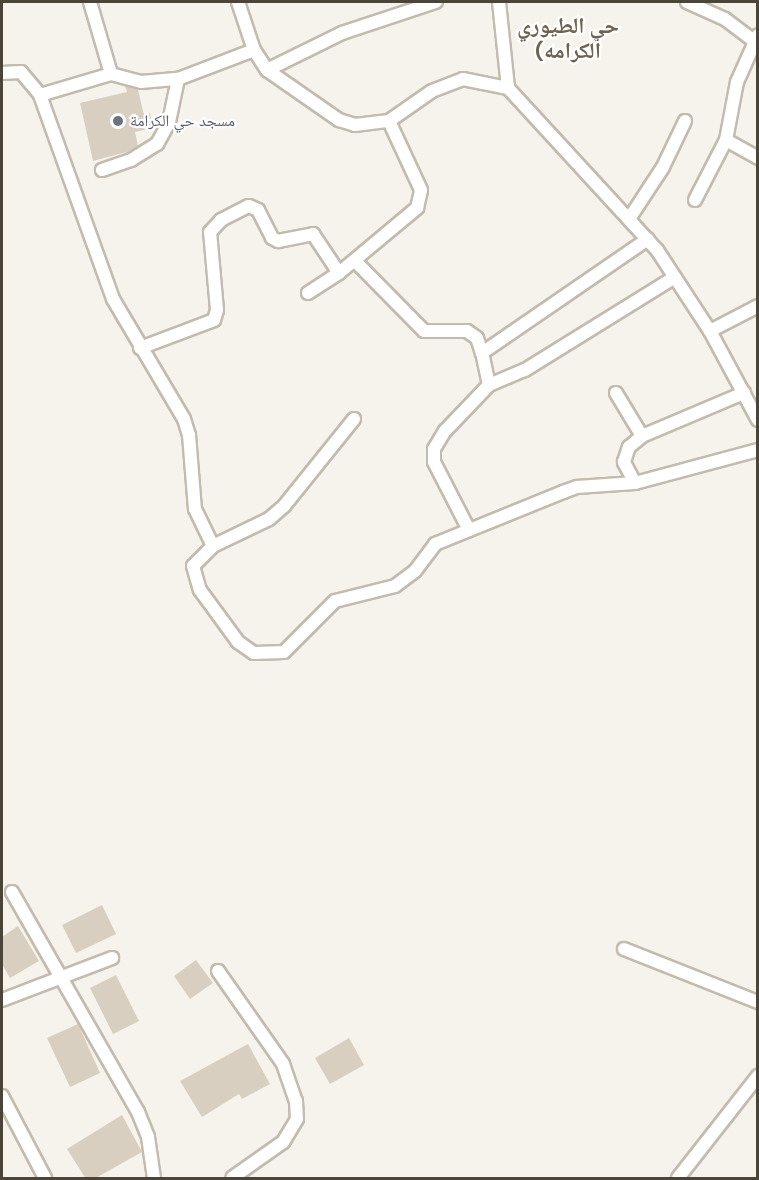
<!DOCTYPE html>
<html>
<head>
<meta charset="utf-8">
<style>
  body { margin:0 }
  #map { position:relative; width:759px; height:1180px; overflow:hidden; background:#f6f3ec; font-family:"DM Sans","Noto Naskh Arabic",sans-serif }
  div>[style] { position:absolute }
  .building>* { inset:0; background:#d8cfc1 }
  .roads { filter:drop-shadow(2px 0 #c2bbae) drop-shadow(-2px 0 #c2bbae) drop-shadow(0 2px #c2bbae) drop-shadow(0 -2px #c2bbae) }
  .street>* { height:12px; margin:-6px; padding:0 6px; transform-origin:6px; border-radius:6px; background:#fff }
  .dots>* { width:16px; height:16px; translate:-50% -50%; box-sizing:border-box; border:3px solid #fff; border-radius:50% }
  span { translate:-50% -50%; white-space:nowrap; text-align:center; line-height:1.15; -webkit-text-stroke:4.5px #fff; paint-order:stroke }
  .worship-label { font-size:16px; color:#5b616d }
  .left { translate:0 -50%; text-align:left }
  .district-label { font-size:22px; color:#6e6250; font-weight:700 }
  .frame { position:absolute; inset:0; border:3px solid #4b4439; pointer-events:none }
</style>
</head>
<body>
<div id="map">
  <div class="building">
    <i style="clip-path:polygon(125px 86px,138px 90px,144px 115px,150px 113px,153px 128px,135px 132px,138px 146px,127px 152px,93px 161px,80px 103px,127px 92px)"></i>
    <i style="clip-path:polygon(102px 905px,116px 934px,76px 953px,62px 925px)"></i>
    <i style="clip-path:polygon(18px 926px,39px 961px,10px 978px,2px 964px,2px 937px)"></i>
    <i style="clip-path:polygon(196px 960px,213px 983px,190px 999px,174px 976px)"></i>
    <i style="clip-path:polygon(116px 975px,139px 1021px,113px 1034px,90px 988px)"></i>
    <i style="clip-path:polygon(78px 1024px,100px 1073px,70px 1087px,47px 1038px)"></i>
    <i style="clip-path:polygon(349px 1038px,364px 1065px,330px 1084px,315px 1058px)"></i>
    <i style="clip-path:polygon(248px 1044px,270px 1084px,242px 1099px,239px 1094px,202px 1117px,180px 1081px)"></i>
    <i style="clip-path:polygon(122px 1115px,142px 1152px,94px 1179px,86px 1179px,67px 1149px)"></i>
  </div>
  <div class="roads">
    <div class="street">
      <i style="left:90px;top:2px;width:75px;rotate:73.7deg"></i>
      <i style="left:238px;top:2px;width:51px;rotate:71.6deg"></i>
      <i style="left:254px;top:50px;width:24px;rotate:57deg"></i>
      <i style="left:267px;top:70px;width:88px;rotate:34.8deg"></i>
      <i style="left:339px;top:120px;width:17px;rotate:17deg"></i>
      <i style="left:355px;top:125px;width:34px;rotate:-7deg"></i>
      <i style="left:389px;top:121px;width:52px;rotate:-34.9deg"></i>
      <i style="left:432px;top:91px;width:33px;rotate:-21deg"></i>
      <i style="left:463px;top:79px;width:46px;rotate:11.3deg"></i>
      <i style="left:508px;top:88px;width:220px;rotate:47.4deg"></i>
      <i style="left:657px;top:250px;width:97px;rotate:56.8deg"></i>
      <i style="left:710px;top:331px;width:101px;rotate:61.7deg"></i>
      <i style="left:499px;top:2px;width:86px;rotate:84deg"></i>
      <i style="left:687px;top:2px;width:42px;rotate:24.1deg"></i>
      <i style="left:725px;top:19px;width:41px;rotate:37.1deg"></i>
      <i style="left:267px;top:70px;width:84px;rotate:-26.3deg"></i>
      <i style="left:342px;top:33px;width:99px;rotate:-18.3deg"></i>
      <i style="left:2px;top:73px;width:19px;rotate:-3deg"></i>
      <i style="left:21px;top:72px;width:30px;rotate:50deg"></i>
      <i style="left:40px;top:95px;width:217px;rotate:70.3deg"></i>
      <i style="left:113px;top:299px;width:139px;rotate:59.4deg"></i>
      <i style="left:184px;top:419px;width:17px;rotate:73deg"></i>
      <i style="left:189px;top:435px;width:74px;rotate:85.4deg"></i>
      <i style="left:195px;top:509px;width:41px;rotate:64.1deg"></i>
      <i style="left:40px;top:95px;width:74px;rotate:-16.5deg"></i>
      <i style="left:111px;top:74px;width:31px;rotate:15deg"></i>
      <i style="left:141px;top:82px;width:37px;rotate:-5deg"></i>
      <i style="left:178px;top:79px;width:81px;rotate:-20.9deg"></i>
      <i style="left:726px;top:140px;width:37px;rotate:29deg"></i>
      <i style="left:102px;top:170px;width:31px;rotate:-19deg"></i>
      <i style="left:131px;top:160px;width:31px;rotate:-32deg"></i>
      <i style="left:157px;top:144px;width:25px;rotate:-61deg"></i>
      <i style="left:169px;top:122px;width:44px;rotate:-78.2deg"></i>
      <i style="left:695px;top:200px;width:68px;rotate:-62.7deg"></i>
      <i style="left:726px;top:140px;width:59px;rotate:-79.3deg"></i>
      <i style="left:737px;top:82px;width:51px;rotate:-65.9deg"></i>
      <i style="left:629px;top:219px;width:62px;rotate:-56.8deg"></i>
      <i style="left:663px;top:167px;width:51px;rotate:-64.4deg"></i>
      <i style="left:355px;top:261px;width:98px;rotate:45.4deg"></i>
      <i style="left:424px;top:331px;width:43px"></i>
      <i style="left:467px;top:331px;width:12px;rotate:35deg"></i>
      <i style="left:477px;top:338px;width:16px;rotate:72deg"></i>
      <i style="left:308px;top:293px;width:37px;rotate:-33deg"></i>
      <i style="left:339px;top:273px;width:102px;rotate:-39.8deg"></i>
      <i style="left:417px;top:208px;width:18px;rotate:-77deg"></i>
      <i style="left:421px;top:190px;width:76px;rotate:-114.9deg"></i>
      <i style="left:710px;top:331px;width:54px;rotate:-27.5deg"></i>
      <i style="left:140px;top:348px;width:79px;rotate:-20.7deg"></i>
      <i style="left:214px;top:320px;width:10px;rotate:-73deg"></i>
      <i style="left:217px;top:310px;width:78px;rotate:-95.1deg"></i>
      <i style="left:210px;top:232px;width:16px;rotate:-47deg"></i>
      <i style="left:221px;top:220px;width:31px;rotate:-27deg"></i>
      <i style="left:249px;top:206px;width:10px;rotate:24deg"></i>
      <i style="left:258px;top:210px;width:31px;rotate:63deg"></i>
      <i style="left:272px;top:238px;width:7px;rotate:27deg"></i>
      <i style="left:278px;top:241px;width:36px;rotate:-11deg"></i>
      <i style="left:313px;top:234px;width:47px;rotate:56.3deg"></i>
      <i style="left:489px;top:385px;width:33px;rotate:-102deg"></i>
      <i style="left:482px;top:353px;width:201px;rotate:-34.5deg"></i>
      <i style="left:616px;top:393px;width:50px;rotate:58.8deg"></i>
      <i style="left:354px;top:419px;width:112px;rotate:128.8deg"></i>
      <i style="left:284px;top:506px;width:20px;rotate:139deg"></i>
      <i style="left:269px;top:519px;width:62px;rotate:154.3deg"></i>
      <i style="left:213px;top:546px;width:28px;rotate:135deg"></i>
      <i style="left:193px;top:566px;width:25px;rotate:74deg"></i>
      <i style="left:200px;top:590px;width:64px;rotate:53.8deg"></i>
      <i style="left:238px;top:642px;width:19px;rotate:35deg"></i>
      <i style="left:254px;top:653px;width:30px;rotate:-2deg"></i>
      <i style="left:284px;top:652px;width:72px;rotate:-45deg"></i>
      <i style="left:335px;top:601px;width:62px;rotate:-14deg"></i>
      <i style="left:395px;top:586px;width:25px;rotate:-37deg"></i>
      <i style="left:415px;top:571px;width:34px;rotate:-53deg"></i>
      <i style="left:435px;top:544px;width:138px;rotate:-22.1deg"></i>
      <i style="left:563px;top:492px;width:15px;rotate:-20deg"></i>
      <i style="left:577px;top:487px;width:58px;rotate:-3.9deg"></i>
      <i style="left:635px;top:483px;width:127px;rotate:-15deg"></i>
      <i style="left:635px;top:483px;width:24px;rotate:-118deg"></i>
      <i style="left:624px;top:462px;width:16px;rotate:-72deg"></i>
      <i style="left:629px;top:447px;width:17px;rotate:-40deg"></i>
      <i style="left:642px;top:436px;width:111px;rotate:-22.9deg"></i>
      <i style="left:469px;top:530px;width:76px;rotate:-117.2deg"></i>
      <i style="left:434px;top:462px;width:13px;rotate:-90deg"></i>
      <i style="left:434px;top:449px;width:21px;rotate:-59deg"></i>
      <i style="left:445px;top:431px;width:64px;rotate:-46.3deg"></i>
      <i style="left:489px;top:385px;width:39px;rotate:-23deg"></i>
      <i style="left:525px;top:370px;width:176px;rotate:-31.8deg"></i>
      <i style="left:12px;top:892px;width:254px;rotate:60.2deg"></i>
      <i style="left:138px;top:1112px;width:27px;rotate:68deg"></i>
      <i style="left:148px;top:1137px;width:41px;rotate:81.7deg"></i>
      <i style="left:624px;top:949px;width:144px;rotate:21.6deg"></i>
      <i style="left:218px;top:971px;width:113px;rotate:55deg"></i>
      <i style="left:283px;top:1064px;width:39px;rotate:71deg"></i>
      <i style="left:296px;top:1101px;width:18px;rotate:87deg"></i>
      <i style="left:297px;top:1119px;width:27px;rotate:121deg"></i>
      <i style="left:283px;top:1142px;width:62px;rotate:144.8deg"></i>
      <i style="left:2px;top:1000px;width:118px;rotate:-20.9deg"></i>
      <i style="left:2px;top:1096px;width:93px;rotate:62.3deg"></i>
      <i style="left:678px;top:1178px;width:130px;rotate:-51.9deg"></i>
    </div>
  </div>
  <div class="dots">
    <i style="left:118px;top:121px;background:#6b7280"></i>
  </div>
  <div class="worship-label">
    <span class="left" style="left:130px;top:121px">مسجد حي الكرامة</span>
  </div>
  <div class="district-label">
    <span style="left:568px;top:38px">حي الطيوري<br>(الكرامه</span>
  </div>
  <div class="frame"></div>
</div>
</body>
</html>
